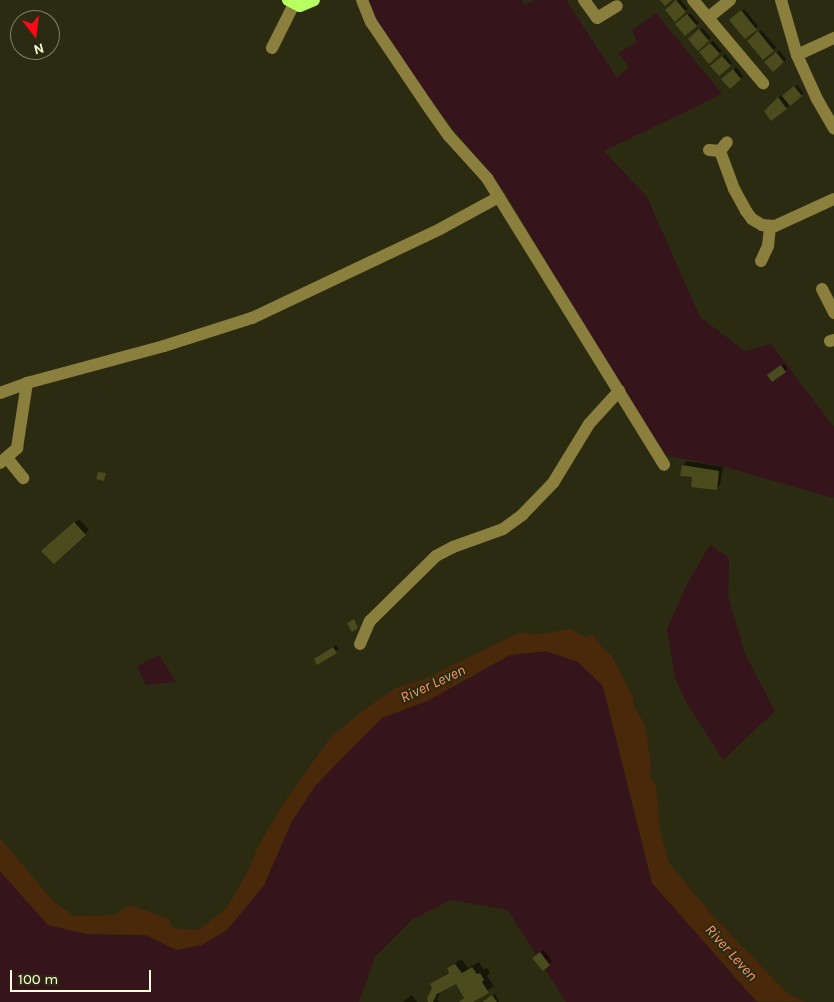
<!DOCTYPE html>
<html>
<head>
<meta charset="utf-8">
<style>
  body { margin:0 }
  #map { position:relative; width:834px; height:1002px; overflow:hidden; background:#2b2b11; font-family:Karla,sans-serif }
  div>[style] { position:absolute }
  .green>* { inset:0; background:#35141b }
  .water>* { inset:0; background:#4a280a }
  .shadow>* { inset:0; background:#0007 }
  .building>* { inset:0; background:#4b4c1d }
  .minor>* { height:12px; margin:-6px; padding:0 6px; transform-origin:6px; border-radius:6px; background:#8a7f3c }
  .major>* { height:12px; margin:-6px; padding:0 6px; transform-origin:6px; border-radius:6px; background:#b8ff62 }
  span { translate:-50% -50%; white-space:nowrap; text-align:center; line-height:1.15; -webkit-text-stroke:4px #2b2b11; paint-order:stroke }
  .water-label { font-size:15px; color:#ff9469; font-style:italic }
  .north { position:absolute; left:10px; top:10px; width:50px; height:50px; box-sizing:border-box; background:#2b2b11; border:1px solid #807f62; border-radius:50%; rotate:165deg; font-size:14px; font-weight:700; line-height:20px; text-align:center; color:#fffddb }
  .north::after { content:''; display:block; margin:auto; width:18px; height:22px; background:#ff0719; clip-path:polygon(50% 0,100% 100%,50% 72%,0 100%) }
  .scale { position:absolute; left:10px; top:970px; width:141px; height:22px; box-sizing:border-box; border:2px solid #fffddb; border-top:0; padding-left:6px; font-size:15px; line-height:18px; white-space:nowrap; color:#fffddb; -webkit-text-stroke:4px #2b2b11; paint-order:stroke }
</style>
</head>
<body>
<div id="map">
  <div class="green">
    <i style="clip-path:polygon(367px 0,522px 0,525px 5px,535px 0,566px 0,617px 78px,629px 67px,618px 53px,637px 42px,632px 30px,656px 13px,722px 94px,604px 151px,647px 197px,700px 317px,745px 351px,771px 344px,834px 427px,834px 498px,725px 467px,665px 455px,620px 385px,504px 191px,444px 118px,373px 18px)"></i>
    <i style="clip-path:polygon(710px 545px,729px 558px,728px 596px,745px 654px,775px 711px,723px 760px,686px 702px,675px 677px,667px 629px,688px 582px)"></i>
    <i style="clip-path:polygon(546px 651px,578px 662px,603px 686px,652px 883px,758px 1002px,566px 1002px,508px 910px,451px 900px,413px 919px,375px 957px,359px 1002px,0 1002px,0 871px,48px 925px,86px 934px,145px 935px,177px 950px,227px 930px,264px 885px,292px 821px,315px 786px,382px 717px,427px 701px,510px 655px)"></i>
    <i style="clip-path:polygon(159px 655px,176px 682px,146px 685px,137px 666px)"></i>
  </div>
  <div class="water">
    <i style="clip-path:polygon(571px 629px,585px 637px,593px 635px,604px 650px,611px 655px,633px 697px,634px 707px,645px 724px,651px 766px,650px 777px,656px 786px,660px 831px,669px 863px,711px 914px,789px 995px,807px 1002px,756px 1001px,652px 883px,603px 686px,578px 662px,546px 651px,510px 655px,427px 701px,382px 718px,315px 786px,292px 821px,264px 885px,227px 930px,202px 945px,177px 950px,145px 935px,86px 934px,48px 925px,0 871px,0 838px,54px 902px,74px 916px,114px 915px,130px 905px,169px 919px,173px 928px,198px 930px,227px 908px,249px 869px,258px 846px,285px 801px,330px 738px,361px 712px,395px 688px,424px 679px,519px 633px,540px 634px)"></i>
  </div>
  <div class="shadow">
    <i style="clip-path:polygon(678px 0,680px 0,688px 9px,685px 11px,669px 7px)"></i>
    <i style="clip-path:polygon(744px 9px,758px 26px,745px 37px,731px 20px)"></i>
    <i style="clip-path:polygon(690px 13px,699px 23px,696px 25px,680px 21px)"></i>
    <i style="clip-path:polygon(702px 28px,711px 38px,698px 49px,692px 36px)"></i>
    <i style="clip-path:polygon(761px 30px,776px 47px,763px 59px,751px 39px)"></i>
    <i style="clip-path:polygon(713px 41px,722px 51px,719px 54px,703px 50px)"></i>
    <i style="clip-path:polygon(779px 50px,786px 59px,784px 62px,766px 62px)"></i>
    <i style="clip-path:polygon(725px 54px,732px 63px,730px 65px,715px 63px)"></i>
    <i style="clip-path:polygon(736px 67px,743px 76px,730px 87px,723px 79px)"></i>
    <i style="clip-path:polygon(797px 85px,804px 93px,772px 119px,766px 111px,781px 95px,782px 97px)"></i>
    <i style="clip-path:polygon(784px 364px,787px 369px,785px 371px,771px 373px)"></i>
    <i style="clip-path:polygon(687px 461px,723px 467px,720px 485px,716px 489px,693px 476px,683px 465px)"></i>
    <i style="clip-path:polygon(79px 519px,89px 530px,54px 562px,47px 547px)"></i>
    <i style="clip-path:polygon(336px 645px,339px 649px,318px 664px,318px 657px)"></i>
    <i style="clip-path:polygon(543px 950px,552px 961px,543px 969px,537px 955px)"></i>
    <i style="clip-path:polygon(461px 959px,468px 968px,479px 962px,483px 969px,487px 968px,490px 973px,487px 976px,494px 986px,470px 1002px,457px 1002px,465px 997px,456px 982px,441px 991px,437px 999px,439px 1002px,429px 1002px,433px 988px,432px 985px,450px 971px,449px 968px)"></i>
    <i style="clip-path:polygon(495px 994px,499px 1002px,482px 1002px,483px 1001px)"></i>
    <i style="clip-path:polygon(412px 995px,417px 1002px,403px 1002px)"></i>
  </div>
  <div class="building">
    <i style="clip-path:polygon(660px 0,672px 0,665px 6px)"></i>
    <i style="clip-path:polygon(676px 0,686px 12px,675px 22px,665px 10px)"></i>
    <i style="clip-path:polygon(741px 10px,757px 30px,745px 39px,729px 20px)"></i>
    <i style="clip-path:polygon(687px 14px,697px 26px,685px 36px,675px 24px)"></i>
    <i style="clip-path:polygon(699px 29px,709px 41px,698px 51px,688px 39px)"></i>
    <i style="clip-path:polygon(758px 31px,774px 51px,763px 60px,747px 41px)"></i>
    <i style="clip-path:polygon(710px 43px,720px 54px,709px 64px,699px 52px)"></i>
    <i style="clip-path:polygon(776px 52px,784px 62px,773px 72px,764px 62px)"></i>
    <i style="clip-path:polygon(722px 56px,731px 66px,719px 76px,710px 66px)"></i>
    <i style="clip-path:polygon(733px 69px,741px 79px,730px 89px,721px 79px)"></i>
    <i style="clip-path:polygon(794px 86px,802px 96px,790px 106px,782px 96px)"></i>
    <i style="clip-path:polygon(778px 97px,787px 109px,771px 121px,764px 111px)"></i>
    <i style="clip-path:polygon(781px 365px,786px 372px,772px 382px,767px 375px)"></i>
    <i style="clip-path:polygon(682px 465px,719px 471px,717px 490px,691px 487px,692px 477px,680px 476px)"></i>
    <i style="clip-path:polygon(98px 472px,106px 473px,104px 481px,96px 479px)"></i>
    <i style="clip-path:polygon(74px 522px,86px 535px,54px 564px,41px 551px)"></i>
    <i style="clip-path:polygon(354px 619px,358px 628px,352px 632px,347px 623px)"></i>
    <i style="clip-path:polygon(333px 647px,337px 653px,317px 665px,314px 659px)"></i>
    <i style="clip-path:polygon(540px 952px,550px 965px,543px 971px,532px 958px)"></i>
    <i style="clip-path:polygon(455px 964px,462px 973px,472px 967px,477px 974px,480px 973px,484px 980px,482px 982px,489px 993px,473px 1002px,458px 1002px,464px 998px,456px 984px,437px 994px,433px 1002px,428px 1002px,427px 998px,432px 988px,430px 984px,449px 973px,447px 968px)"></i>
    <i style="clip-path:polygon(492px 995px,497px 1002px,482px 1002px)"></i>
  </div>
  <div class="minor">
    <i style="left:362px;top:0;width:24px;rotate:68deg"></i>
    <i style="left:371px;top:22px;width:100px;rotate:56deg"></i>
    <i style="left:427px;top:105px;width:38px;rotate:55deg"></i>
    <i style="left:449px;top:136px;width:57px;rotate:47.9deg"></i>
    <i style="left:487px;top:178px;width:337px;rotate:58.3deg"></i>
    <i style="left:584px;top:0;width:22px;rotate:54deg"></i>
    <i style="left:597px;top:18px;width:23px;rotate:-31deg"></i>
    <i style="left:693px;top:0;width:109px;rotate:49.9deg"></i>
    <i style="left:781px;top:0;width:57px;rotate:73.8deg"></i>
    <i style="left:797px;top:55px;width:48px;rotate:65.6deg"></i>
    <i style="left:817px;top:99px;width:34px;rotate:60deg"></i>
    <i style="left:709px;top:17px;width:27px;rotate:-39deg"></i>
    <i style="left:272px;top:48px;width:49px;rotate:-63.4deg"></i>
    <i style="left:797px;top:55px;width:41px;rotate:-24.7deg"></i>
    <i style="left:709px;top:150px;width:11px;rotate:5deg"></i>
    <i style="left:720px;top:151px;width:11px;rotate:-52deg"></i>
    <i style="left:720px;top:151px;width:40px;rotate:69.8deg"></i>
    <i style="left:734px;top:189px;width:25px;rotate:61deg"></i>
    <i style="left:746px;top:211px;width:10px;rotate:53deg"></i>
    <i style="left:752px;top:219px;width:12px;rotate:31deg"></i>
    <i style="left:762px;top:225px;width:13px;rotate:4deg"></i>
    <i style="left:775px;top:226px;width:65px;rotate:-24.6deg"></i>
    <i style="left:761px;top:261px;width:17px;rotate:-65deg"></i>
    <i style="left:768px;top:246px;width:20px;rotate:-84deg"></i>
    <i style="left:822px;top:289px;width:27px;rotate:63deg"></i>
    <i style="left:830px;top:341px;width:4px;rotate:-14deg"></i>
    <i style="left:0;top:393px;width:29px;rotate:-20deg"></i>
    <i style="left:7px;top:458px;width:26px;rotate:51deg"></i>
    <i style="left:0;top:463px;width:23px;rotate:-41deg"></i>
    <i style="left:17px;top:448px;width:66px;rotate:-81.3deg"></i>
    <i style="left:27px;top:383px;width:142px;rotate:-15.1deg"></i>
    <i style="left:164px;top:346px;width:92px;rotate:-17.7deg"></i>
    <i style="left:252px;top:318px;width:208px;rotate:-25.3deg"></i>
    <i style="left:440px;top:229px;width:67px;rotate:-28.5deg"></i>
    <i style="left:360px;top:644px;width:25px;rotate:-67deg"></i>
    <i style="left:370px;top:621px;width:93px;rotate:-44.6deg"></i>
    <i style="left:436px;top:556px;width:19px;rotate:-28deg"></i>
    <i style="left:453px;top:547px;width:53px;rotate:-19.8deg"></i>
    <i style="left:503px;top:529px;width:24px;rotate:-36deg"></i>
    <i style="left:522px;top:515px;width:45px;rotate:-45.9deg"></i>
    <i style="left:553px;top:483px;width:69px;rotate:-58.6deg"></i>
    <i style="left:589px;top:424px;width:45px;rotate:-47.7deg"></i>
  </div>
  <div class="major">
    <i style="left:288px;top:0;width:13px;rotate:27deg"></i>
    <i style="left:300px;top:6px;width:15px;rotate:-23deg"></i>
  </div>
  <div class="water-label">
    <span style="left:433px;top:684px;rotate:-25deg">River Leven</span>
    <span style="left:731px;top:953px;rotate:48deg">River Leven</span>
  </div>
  <div class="north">N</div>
  <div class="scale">100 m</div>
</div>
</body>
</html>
